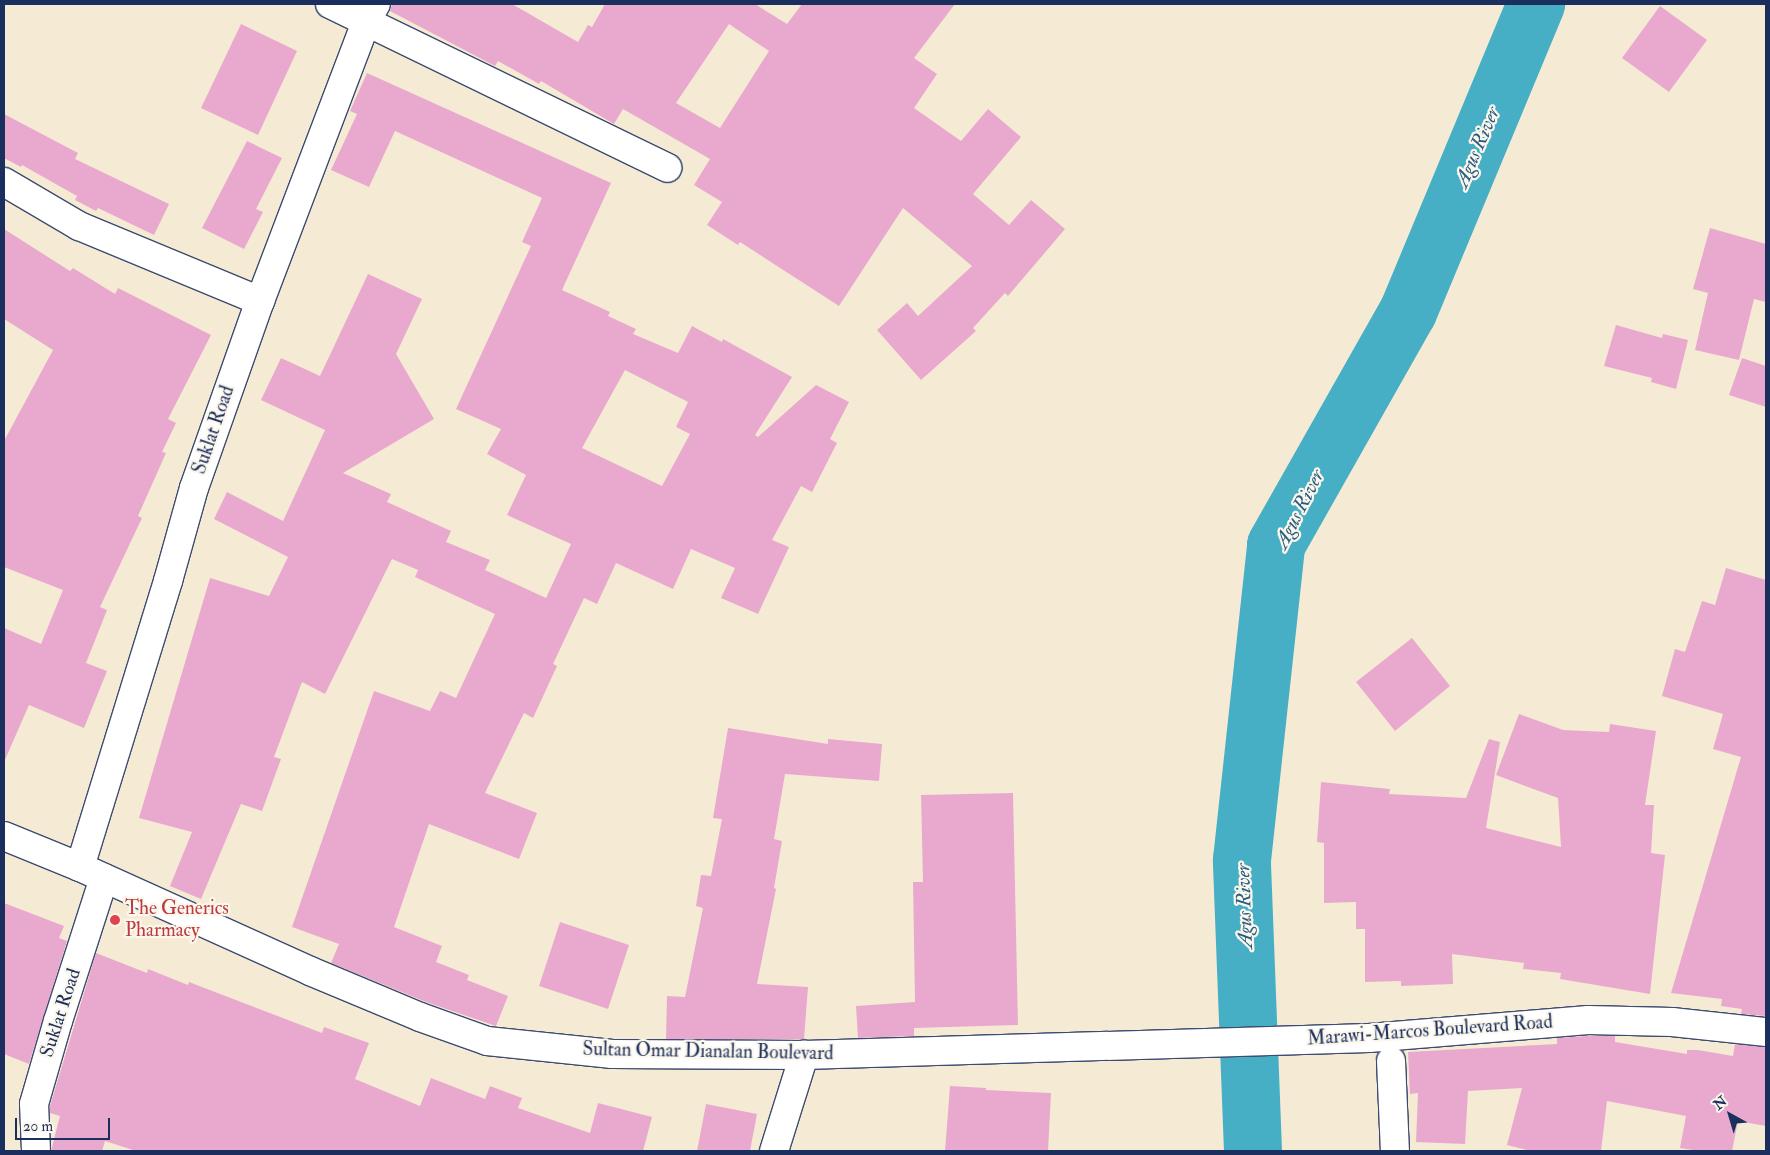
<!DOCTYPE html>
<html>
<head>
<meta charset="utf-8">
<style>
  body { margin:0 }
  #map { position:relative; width:1770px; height:1155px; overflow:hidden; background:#f5ebd4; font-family:"IM FELL Double Pica",serif }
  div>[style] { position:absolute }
  .river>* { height:58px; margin:-29px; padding:0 29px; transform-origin:29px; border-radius:29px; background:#46afc5 }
  .building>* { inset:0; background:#e9a9ce }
  .roads { filter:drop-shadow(1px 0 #3c4b70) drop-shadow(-1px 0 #3c4b70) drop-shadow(0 1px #3c4b70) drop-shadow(0 -1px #3c4b70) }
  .minor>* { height:28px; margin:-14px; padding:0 14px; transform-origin:14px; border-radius:14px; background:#fff }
  .secondary>* { height:28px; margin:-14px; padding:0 14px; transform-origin:14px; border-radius:14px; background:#fff }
  .dots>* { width:14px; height:14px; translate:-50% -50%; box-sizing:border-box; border:2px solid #fbf7ec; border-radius:50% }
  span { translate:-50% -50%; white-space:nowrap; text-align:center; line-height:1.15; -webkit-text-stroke:4.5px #fbf7ec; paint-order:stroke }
  .street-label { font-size:19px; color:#1b2f5e }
  .health-label { font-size:19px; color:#be3a42 }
  .left { translate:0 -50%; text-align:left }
  .water-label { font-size:20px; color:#2a5c82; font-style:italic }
  .frame { position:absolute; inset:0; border:5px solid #1b2f5e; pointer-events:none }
  .north { position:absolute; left:1705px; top:1090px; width:50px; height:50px; -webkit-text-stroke:4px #fbf7ec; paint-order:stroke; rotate:321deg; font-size:14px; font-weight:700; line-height:20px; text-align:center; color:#1b2f5e }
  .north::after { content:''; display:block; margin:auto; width:18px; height:22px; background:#1b2f5e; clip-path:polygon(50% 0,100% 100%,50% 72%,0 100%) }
  .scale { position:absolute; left:15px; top:1118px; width:95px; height:22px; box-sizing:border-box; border:2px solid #1b2f5e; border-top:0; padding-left:6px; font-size:15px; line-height:18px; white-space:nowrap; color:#1b2f5e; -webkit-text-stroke:4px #fbf7ec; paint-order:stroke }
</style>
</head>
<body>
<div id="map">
  <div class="river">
    <i style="left:1253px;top:1151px;width:291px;rotate:-92.2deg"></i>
    <i style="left:1242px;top:860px;width:317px;rotate:-83.8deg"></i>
    <i style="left:1276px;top:545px;width:268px;rotate:-60.5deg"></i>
    <i style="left:1408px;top:312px;width:334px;rotate:-67.4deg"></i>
  </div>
  <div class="building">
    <i style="clip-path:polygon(evenodd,392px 4px,512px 4px,578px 42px,588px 25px,592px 27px,605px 4px,755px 4px,787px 24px,802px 4px,955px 4px,914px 58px,937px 74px,914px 108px,961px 141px,988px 109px,1021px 137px,973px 194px,1009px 225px,1031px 200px,1065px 229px,1008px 296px,1005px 293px,973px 328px,976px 331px,921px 380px,877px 330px,907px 303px,918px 316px,972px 266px,903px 208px,839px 306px,740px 242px,738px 245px,707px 225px,722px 202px,694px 185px,710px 159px,623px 109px,614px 124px,541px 81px,539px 84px,498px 61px,495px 66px,390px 11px,392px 4px,729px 24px,769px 51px,720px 128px,676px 103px,729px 24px)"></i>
    <i style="clip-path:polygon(1660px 6px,1707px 40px,1669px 92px,1622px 58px)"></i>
    <i style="clip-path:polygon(241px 24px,297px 51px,258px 135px,201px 108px)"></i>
    <i style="clip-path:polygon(evenodd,367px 73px,611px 183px,562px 290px,610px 312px,608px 316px,636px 329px,633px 334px,678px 353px,692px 326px,722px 342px,723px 339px,792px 377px,755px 435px,758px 437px,816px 385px,849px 402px,830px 439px,837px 443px,812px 492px,801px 486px,772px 540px,789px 547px,758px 614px,721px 598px,735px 568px,691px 549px,673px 589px,616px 563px,597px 604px,584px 598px,553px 664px,557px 666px,533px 718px,524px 713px,485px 793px,537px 813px,519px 859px,429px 824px,394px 927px,442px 946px,436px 962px,469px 975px,467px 980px,508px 996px,496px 1026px,426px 1002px,331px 963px,339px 944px,292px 927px,374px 691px,430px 711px,440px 691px,456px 698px,495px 614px,415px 577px,418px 570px,392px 559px,325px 694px,302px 682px,274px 757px,281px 759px,262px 811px,241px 804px,201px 899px,170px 886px,192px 832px,139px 818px,210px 578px,269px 596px,288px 557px,214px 519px,227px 492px,283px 521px,325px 430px,261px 400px,281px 358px,320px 376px,368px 274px,422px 299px,396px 354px,434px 419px,343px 473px,391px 494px,387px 502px,451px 531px,446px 542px,490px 560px,485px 570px,546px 598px,571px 544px,507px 515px,526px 475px,487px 454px,501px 429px,456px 409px,531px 246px,522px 242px,542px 198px,395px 131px,369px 187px,331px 170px,357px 114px,350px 111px,367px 73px,625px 370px,688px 402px,676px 427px,690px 434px,662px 486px,582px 448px,625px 370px)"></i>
    <i style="clip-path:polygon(4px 114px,78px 153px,75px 159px,169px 204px,154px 235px,98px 208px,96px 211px,75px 200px,77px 196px,22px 165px,21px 167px,4px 158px)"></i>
    <i style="clip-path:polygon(247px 141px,282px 158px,256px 209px,263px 212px,244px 249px,202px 228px)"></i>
    <i style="clip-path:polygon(1710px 228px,1766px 244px,1766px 302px,1754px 299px,1739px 360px,1695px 350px,1708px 293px,1693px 289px)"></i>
    <i style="clip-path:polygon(4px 229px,70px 271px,73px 268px,115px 294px,118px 288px,211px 335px,168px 419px,176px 423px,162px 452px,166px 453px,138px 516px,142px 518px,100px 607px,107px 610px,86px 663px,107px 671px,84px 728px,29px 705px,4px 762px,4px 628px,41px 644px,63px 590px,4px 567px,4px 441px,53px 350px,4px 319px)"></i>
    <i style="clip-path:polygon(1616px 325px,1662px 338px,1663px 334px,1688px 340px,1676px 389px,1651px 382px,1652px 378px,1604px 366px)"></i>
    <i style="clip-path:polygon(1742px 358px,1766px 366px,1766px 407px,1729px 395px)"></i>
    <i style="clip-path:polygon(1726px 568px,1766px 580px,1766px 1016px,1741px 1014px,1742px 1009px,1721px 1006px,1722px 999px,1671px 993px,1741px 757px,1713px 749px,1723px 714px,1662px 696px,1675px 649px,1685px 652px,1702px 601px,1715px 605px)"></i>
    <i style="clip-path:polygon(1412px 638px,1450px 686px,1395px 731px,1356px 682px)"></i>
    <i style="clip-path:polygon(1519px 714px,1563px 730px,1609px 732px,1610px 724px,1656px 731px,1645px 805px,1654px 805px,1651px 853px,1665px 855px,1650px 994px,1560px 979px,1561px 973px,1523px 969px,1524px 963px,1452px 954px,1453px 984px,1401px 986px,1401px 981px,1365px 982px,1365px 929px,1356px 929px,1356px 902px,1324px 903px,1324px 843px,1317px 842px,1321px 782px,1390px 789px,1389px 794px,1466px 798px,1489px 739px,1500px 742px,1486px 828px,1561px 847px,1558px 798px,1496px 775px)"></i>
    <i style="clip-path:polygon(728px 728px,828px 744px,828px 739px,882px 744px,879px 781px,785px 774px,774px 839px,782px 841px,774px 888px,776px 889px,757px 984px,808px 987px,804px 1039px,666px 1039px,667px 996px,685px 997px,703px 908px,696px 906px,701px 875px,711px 876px,722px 819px,713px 818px)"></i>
    <i style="clip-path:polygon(1013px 793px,1018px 1025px,914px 1028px,914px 1036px,858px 1038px,856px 1006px,915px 1002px,913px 882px,923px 882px,921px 795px)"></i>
    <i style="clip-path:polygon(4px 903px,64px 926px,59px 938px,67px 941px,29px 1064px,4px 1054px)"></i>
    <i style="clip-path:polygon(560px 922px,629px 945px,608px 1009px,539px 986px)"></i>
    <i style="clip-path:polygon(96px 953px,147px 973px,148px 969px,188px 985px,189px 982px,322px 1033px,324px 1027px,369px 1043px,355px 1079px,420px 1106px,431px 1078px,485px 1099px,490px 1086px,522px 1098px,518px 1108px,590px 1133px,598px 1103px,652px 1117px,643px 1151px,136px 1151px,105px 1141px,102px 1151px,51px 1151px,60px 1116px,50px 1113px,50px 1106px)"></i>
    <i style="clip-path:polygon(1588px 1036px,1615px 1036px,1615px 1042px,1687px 1054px,1687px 1050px,1698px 1050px,1733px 1056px,1735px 1044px,1766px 1047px,1766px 1126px,1738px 1121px,1732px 1151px,1699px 1151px,1680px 1148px,1686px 1116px,1607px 1101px,1601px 1151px,1531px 1151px,1507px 1145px,1522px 1088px,1468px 1091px,1465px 1144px,1416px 1142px,1418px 1093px,1410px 1094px,1408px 1052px,1557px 1044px,1557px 1038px)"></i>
    <i style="clip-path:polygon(950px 1086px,986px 1088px,986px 1090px,1051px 1093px,1048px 1151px,945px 1151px)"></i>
    <i style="clip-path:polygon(706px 1104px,757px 1114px,750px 1151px,697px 1151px)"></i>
  </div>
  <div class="roads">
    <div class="minor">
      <i style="left:330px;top:4px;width:375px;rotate:25.9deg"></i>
      <i style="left:4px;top:182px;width:87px;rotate:30.4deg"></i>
      <i style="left:79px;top:226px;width:196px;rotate:22.5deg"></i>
      <i style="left:80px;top:867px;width:299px;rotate:-72.9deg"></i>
      <i style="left:168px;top:581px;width:97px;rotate:-74.4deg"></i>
      <i style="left:194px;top:488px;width:198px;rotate:-70.6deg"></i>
      <i style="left:260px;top:301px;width:301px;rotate:-69.2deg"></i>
      <i style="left:367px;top:20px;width:18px;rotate:-61deg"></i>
      <i style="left:1391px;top:1061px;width:90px;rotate:87.5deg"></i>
      <i style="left:36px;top:1151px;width:47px;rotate:-92.4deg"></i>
      <i style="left:34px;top:1104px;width:86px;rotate:-73.9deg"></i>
      <i style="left:58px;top:1021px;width:150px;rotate:-72.2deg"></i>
      <i style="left:774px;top:1151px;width:101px;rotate:-72.6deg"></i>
    </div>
    <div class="secondary">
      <i style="left:4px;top:836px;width:82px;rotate:22.2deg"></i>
      <i style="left:80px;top:867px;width:252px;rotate:24.3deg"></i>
      <i style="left:310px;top:971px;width:119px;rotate:22.7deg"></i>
      <i style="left:420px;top:1017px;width:71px;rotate:19.7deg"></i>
      <i style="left:487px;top:1041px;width:126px;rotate:5.9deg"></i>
      <i style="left:612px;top:1054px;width:192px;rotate:0.3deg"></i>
      <i style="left:804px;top:1055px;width:565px;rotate:-1.72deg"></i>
      <i style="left:1369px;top:1038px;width:220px;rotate:-4.7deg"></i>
      <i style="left:1588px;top:1020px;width:84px;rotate:1.4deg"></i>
      <i style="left:1672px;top:1022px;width:95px;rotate:6.1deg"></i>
    </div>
  </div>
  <div class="dots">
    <i style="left:115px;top:920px;background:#e0444e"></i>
  </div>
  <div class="street-label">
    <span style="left:214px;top:430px;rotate:-71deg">Suklat Road</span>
    <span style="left:61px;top:1013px;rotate:-72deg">Suklat Road</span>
    <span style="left:1430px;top:1031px;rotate:-4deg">Marawi-Marcos Boulevard Road</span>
    <span style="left:708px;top:1052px;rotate:1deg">Sultan Omar Dianalan Boulevard</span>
  </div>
  <div class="health-label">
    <span class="left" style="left:125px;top:920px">The Generics<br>Pharmacy</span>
  </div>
  <div class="water-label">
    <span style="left:1477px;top:147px;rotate:-67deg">Agus River</span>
    <span style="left:1299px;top:509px;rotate:-63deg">Agus River</span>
    <span style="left:1244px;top:906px;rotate:-92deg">Agus River</span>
  </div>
  <div class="frame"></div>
  <div class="north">N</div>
  <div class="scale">20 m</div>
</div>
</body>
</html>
